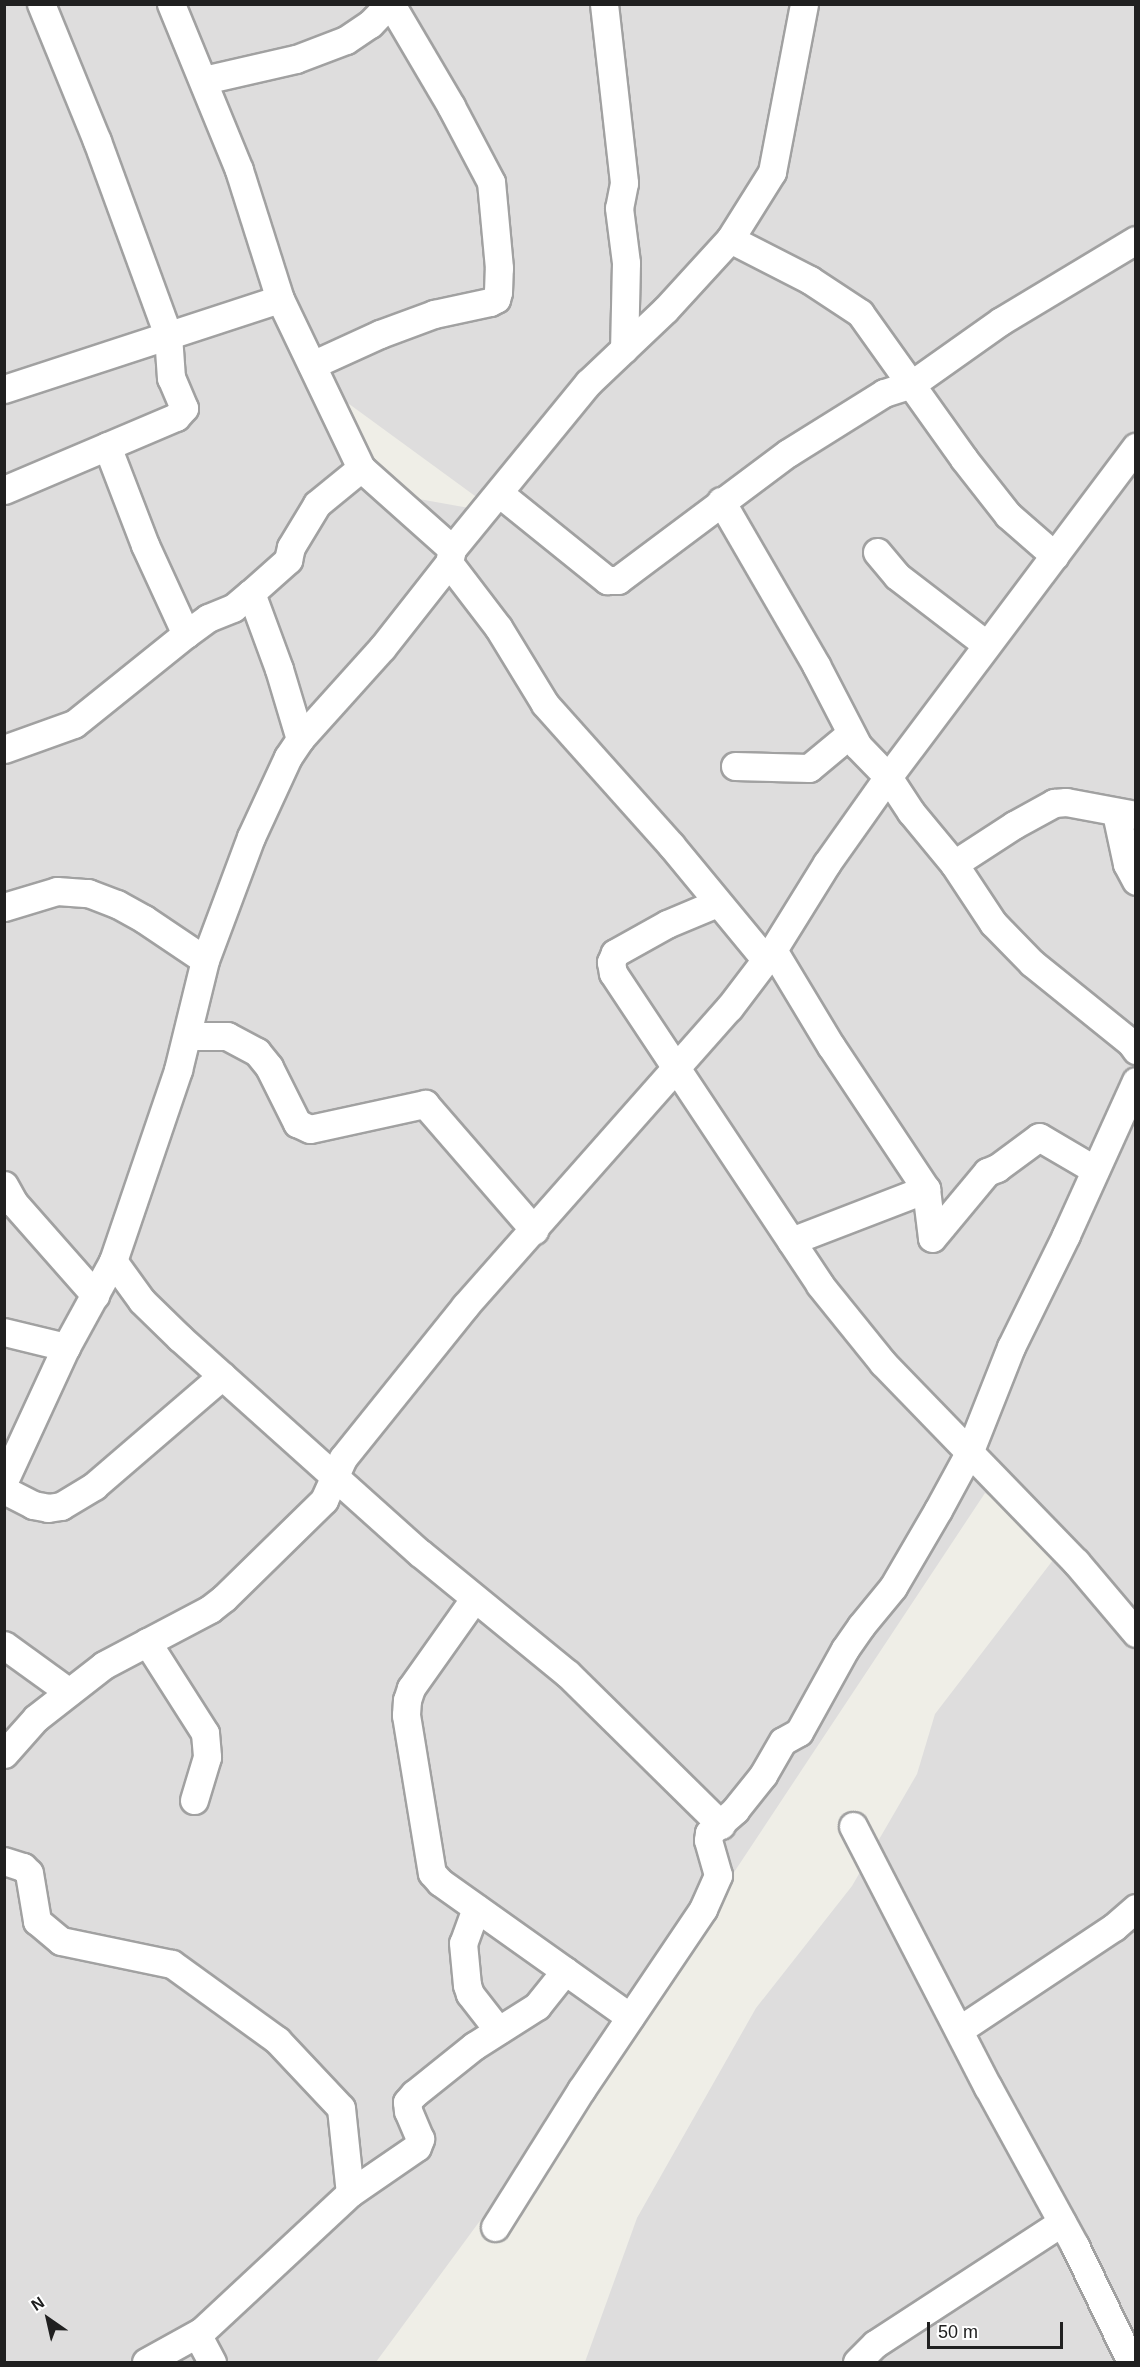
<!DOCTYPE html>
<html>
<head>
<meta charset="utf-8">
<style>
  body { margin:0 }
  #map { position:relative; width:1140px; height:2367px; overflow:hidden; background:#efeee7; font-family:Arial,sans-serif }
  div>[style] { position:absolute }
  .residential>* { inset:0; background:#dedddd }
  .roads { filter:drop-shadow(2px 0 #a1a1a1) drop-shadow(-2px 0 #a1a1a1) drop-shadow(0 2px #a1a1a1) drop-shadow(0 -2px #a1a1a1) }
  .minor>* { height:27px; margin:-13.5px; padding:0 13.5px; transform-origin:13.5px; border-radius:13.5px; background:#fff }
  span { translate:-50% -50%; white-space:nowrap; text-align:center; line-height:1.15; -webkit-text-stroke:4.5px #fff; paint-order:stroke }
  .frame { position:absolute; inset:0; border:6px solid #202020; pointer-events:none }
  .north { position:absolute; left:18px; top:2289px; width:60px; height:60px; -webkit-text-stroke:4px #fff; paint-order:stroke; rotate:326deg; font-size:16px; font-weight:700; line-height:24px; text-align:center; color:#202020 }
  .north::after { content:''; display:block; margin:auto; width:21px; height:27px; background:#202020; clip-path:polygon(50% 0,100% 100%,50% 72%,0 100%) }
  .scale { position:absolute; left:927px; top:2322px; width:136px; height:27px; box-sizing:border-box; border:3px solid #202020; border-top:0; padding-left:8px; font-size:18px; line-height:21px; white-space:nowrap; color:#202020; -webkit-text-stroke:4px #fff; paint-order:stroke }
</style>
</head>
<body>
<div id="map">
  <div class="residential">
    <i style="clip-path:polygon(evenodd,5px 5px,1135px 5px,1135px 2362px,585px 2362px,637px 2218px,756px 2008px,852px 1886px,917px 1774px,935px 1714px,1063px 1547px,985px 1493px,709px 1910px,376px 2362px,5px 2362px,5px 5px,319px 382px,497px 512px,497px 513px,363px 489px,319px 382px)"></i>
  </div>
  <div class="roads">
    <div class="minor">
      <i style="left:171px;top:4px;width:179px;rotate:67.7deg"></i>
      <i style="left:239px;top:170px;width:135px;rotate:72.4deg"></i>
      <i style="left:280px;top:299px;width:187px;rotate:64.4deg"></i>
      <i style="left:361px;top:468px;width:122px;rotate:41.7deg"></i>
      <i style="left:604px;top:4px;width:180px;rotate:83.6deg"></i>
      <i style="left:624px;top:183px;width:25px;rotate:101deg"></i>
      <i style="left:619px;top:208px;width:55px;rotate:82.7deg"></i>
      <i style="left:626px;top:263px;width:86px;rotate:91.3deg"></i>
      <i style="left:204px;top:80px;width:94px;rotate:-12.9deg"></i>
      <i style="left:296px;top:59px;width:53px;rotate:-20.8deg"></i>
      <i style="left:346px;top:40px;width:29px;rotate:-34deg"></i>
      <i style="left:370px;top:24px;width:28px;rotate:-46deg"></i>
      <i style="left:730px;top:239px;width:90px;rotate:27.1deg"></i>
      <i style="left:810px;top:280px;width:60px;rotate:33.4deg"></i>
      <i style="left:860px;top:313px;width:179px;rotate:54.5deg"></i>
      <i style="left:964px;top:459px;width:71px;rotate:51.8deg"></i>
      <i style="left:1008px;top:515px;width:62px;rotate:41.1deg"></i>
      <i style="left:312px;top:365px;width:75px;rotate:-24.5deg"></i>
      <i style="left:380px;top:334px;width:58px;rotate:-20.3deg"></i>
      <i style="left:434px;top:314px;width:57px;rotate:-12.1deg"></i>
      <i style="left:490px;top:302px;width:7px;rotate:-27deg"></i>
      <i style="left:496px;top:299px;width:7px;rotate:-74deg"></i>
      <i style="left:498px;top:292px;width:24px;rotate:-88deg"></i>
      <i style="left:499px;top:268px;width:86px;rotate:-95.3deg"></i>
      <i style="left:491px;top:182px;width:86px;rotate:-117.8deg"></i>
      <i style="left:451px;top:106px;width:118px;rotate:-120.5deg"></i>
      <i style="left:4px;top:389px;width:290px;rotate:-18.1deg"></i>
      <i style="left:107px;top:446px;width:106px;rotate:69deg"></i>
      <i style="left:145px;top:545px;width:98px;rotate:65.3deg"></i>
      <i style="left:4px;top:490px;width:187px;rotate:-23deg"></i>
      <i style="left:176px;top:417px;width:12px;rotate:-48deg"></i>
      <i style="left:184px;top:408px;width:33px;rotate:-113deg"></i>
      <i style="left:171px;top:378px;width:43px;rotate:-94deg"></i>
      <i style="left:168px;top:335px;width:207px;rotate:-110.1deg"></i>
      <i style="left:97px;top:141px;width:148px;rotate:-112.2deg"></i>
      <i style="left:499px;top:493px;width:139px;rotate:38.9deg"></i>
      <i style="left:607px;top:580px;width:11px"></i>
      <i style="left:618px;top:580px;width:212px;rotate:-36.8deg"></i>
      <i style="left:788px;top:453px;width:113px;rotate:-32deg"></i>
      <i style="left:884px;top:393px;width:29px;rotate:-18deg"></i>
      <i style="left:912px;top:384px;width:109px;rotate:-35.3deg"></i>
      <i style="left:1001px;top:321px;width:157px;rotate:-31deg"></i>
      <i style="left:721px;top:501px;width:190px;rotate:59.9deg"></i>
      <i style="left:816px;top:665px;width:91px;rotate:62.6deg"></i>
      <i style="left:858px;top:746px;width:43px;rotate:45.9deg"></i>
      <i style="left:888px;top:777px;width:42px;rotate:56.7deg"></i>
      <i style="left:911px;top:812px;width:67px;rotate:50.4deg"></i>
      <i style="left:954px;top:864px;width:71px;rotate:56.5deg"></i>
      <i style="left:993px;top:923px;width:56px;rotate:45.7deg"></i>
      <i style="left:1032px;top:963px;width:127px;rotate:38.9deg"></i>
      <i style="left:1131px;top:1043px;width:9px;rotate:54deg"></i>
      <i style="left:877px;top:552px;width:31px;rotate:50deg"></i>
      <i style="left:897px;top:576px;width:113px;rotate:37.5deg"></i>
      <i style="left:449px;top:563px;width:81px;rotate:52.6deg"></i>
      <i style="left:498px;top:627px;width:90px;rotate:58.6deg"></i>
      <i style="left:545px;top:704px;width:189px;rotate:48.2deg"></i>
      <i style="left:671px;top:845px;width:148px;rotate:50.5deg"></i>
      <i style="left:300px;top:739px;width:73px;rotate:-106.7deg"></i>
      <i style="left:279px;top:669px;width:81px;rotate:-110.2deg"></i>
      <i style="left:251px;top:593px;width:50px;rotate:-41.7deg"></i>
      <i style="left:288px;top:560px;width:13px;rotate:-77deg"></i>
      <i style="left:291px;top:547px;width:50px;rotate:-58.8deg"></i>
      <i style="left:317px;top:504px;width:57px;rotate:-39.3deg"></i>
      <i style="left:4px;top:749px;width:74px;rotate:-19.7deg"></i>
      <i style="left:74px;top:724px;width:144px;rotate:-38.8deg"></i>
      <i style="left:186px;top:634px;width:27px;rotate:-36deg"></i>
      <i style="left:208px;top:618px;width:27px;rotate:-22deg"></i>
      <i style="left:233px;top:608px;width:23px;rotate:-40deg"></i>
      <i style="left:735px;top:766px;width:74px;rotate:1.5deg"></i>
      <i style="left:809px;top:768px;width:53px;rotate:-39.7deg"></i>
      <i style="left:1116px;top:813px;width:52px;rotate:77.8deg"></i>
      <i style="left:1127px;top:864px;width:19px;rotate:62deg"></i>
      <i style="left:954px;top:864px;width:72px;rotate:-33deg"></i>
      <i style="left:1014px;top:825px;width:46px;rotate:-28.8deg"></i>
      <i style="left:1054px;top:803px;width:12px;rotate:-5deg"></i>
      <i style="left:1066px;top:802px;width:71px;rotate:10.5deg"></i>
      <i style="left:717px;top:903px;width:54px;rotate:157.2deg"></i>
      <i style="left:667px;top:924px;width:60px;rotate:150.9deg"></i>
      <i style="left:615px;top:953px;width:10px;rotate:114deg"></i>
      <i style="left:611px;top:962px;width:11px;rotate:80deg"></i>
      <i style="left:613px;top:973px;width:374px;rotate:56.4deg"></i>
      <i style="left:820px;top:1285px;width:100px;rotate:51.1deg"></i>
      <i style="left:883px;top:1363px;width:277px;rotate:45.9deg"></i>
      <i style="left:1076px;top:1562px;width:93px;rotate:49.8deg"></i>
      <i style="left:4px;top:907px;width:55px;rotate:-16.8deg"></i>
      <i style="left:57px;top:891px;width:31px;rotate:4deg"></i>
      <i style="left:88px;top:893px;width:31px;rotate:21deg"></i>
      <i style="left:117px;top:904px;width:31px;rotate:29deg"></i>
      <i style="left:144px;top:919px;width:73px;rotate:33.9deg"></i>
      <i style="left:773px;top:950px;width:112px;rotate:58.9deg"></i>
      <i style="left:831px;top:1046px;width:172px;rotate:56.4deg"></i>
      <i style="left:926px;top:1189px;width:49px;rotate:83deg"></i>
      <i style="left:932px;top:1238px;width:86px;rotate:-50.2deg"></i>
      <i style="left:987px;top:1172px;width:11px;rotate:-22deg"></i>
      <i style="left:997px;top:1168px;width:52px;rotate:-36.4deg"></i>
      <i style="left:1039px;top:1137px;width:65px;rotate:30.5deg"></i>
      <i style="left:187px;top:1036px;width:40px"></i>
      <i style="left:227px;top:1036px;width:34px;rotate:28deg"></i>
      <i style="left:257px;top:1052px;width:19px;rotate:51deg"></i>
      <i style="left:269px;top:1067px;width:63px;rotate:63.4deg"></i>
      <i style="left:297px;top:1123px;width:14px;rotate:25deg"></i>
      <i style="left:310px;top:1129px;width:118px;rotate:-12.3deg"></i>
      <i style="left:425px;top:1104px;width:167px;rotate:49.1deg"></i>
      <i style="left:4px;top:1185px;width:21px;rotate:61deg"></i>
      <i style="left:14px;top:1203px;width:123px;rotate:48.6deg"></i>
      <i style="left:791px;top:1241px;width:145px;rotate:-21.1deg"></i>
      <i style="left:113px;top:1261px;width:49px;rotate:54.1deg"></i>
      <i style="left:142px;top:1301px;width:53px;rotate:44.2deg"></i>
      <i style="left:180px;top:1338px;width:322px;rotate:41.9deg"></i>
      <i style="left:420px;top:1553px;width:191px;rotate:39.3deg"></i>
      <i style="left:568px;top:1674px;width:215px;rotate:44.6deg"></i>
      <i style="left:4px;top:1332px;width:64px;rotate:13.6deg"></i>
      <i style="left:4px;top:1481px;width:148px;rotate:-65.2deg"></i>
      <i style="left:66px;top:1347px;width:98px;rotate:-61.3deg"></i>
      <i style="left:113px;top:1261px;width:202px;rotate:-71.2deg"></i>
      <i style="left:178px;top:1070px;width:113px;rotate:-76.2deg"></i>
      <i style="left:205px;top:960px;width:131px;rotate:-69.5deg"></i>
      <i style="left:251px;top:837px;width:88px;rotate:-65.2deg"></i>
      <i style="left:288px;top:757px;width:22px;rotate:-56deg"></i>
      <i style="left:300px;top:739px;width:122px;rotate:-48deg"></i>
      <i style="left:382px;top:648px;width:108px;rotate:-51.8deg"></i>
      <i style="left:449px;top:563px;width:14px;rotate:-78deg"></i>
      <i style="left:452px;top:549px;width:215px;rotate:-50.7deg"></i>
      <i style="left:588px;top:383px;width:106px;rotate:-43.5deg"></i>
      <i style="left:665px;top:310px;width:96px;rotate:-47.5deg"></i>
      <i style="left:730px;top:239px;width:79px;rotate:-57.9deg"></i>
      <i style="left:772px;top:172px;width:171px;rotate:-79.2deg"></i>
      <i style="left:4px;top:1490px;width:33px;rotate:27deg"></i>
      <i style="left:33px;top:1505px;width:15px;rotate:11deg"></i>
      <i style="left:48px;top:1508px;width:13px;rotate:-9deg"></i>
      <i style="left:61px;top:1506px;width:39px;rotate:-31deg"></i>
      <i style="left:94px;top:1486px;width:169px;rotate:-40.7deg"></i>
      <i style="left:474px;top:1599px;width:109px;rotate:125.3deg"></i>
      <i style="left:411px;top:1688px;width:13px;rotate:108deg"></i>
      <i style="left:407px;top:1700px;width:15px;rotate:94deg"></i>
      <i style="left:406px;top:1715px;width:160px;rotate:80.7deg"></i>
      <i style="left:432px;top:1873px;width:12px;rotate:48deg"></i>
      <i style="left:440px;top:1882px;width:233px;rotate:35.4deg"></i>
      <i style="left:147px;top:1642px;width:108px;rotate:57.5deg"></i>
      <i style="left:205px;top:1733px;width:24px;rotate:85deg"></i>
      <i style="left:207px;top:1757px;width:45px;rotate:106.8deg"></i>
      <i style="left:4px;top:1645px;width:80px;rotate:35.9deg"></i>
      <i style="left:4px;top:1754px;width:48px;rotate:-48.4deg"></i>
      <i style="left:36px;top:1718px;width:86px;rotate:-37.9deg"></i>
      <i style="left:104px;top:1665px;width:120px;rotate:-27.8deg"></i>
      <i style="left:210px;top:1609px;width:18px;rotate:-38deg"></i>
      <i style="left:224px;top:1598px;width:140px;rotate:-44.4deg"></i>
      <i style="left:324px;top:1500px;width:46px;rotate:-65.7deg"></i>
      <i style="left:343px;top:1458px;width:195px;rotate:-51.2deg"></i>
      <i style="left:465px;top:1306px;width:398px;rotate:-48.5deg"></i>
      <i style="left:729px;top:1008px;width:73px;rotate:-52.8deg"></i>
      <i style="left:773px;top:950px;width:102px;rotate:-58.2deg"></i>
      <i style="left:827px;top:863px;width:105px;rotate:-54.7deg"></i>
      <i style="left:888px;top:777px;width:413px;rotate:-53.1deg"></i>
      <i style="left:853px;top:1826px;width:294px;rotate:62.7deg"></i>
      <i style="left:988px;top:2087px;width:181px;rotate:61.3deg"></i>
      <i style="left:1075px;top:2246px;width:129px;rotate:64.2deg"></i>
      <i style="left:4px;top:1861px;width:20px;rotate:18deg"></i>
      <i style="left:23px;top:1867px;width:8px;rotate:45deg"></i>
      <i style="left:29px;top:1873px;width:49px;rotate:80.5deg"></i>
      <i style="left:37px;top:1921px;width:31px;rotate:40deg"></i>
      <i style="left:61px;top:1941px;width:113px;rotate:11.7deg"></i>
      <i style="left:172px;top:1964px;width:130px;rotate:35.9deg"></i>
      <i style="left:277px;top:2040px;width:93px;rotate:46.7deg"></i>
      <i style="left:341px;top:2108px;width:85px;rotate:84deg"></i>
      <i style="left:476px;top:1908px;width:37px;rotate:110deg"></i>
      <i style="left:463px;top:1943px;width:42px;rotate:84.6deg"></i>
      <i style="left:467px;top:1985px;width:9px;rotate:72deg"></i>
      <i style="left:470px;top:1994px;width:46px;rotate:52.1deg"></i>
      <i style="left:959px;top:2030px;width:186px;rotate:-33.6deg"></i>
      <i style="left:1114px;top:1927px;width:29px;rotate:-41deg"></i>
      <i style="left:495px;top:2227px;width:162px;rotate:-57.9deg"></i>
      <i style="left:581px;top:2090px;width:218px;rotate:-56deg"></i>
      <i style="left:703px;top:1909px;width:37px;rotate:-66deg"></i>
      <i style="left:718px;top:1875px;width:36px;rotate:-106deg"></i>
      <i style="left:708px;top:1840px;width:7px;rotate:-82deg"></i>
      <i style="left:709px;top:1833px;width:35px;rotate:-41deg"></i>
      <i style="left:735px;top:1810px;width:45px;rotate:-51.3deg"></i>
      <i style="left:763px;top:1775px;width:39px;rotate:-60deg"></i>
      <i style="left:783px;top:1741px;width:18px;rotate:-29deg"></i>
      <i style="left:799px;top:1732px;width:95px;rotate:-61deg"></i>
      <i style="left:845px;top:1649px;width:28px;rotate:-55deg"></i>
      <i style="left:861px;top:1626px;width:50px;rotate:-50.6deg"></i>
      <i style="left:893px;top:1587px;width:89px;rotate:-59.7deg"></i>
      <i style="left:938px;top:1510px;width:65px;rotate:-61.5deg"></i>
      <i style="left:969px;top:1453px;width:114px;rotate:-68.4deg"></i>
      <i style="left:1011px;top:1347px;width:125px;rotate:-63.8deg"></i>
      <i style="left:1066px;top:1235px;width:169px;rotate:-65.6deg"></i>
      <i style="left:146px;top:2362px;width:64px;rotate:-29deg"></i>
      <i style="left:212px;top:2362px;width:26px;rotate:-118deg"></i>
      <i style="left:200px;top:2339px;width:8px;rotate:-76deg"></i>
      <i style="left:202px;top:2331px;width:202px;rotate:-43deg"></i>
      <i style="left:350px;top:2193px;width:81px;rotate:-34.5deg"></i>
      <i style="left:417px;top:2147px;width:9px;rotate:-69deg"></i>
      <i style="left:420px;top:2139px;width:30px;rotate:-113deg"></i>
      <i style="left:408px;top:2111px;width:9px;rotate:-96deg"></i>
      <i style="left:407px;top:2102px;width:11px;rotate:-49deg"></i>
      <i style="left:414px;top:2094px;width:77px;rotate:-38.7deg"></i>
      <i style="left:474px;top:2046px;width:75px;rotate:-32.4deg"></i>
      <i style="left:537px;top:2006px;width:45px;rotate:-51.3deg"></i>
      <i style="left:857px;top:2362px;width:25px;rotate:-45deg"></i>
      <i style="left:875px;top:2344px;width:223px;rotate:-33.1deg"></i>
    </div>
  </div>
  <div class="frame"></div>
  <div class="north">N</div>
  <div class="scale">50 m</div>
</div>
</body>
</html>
